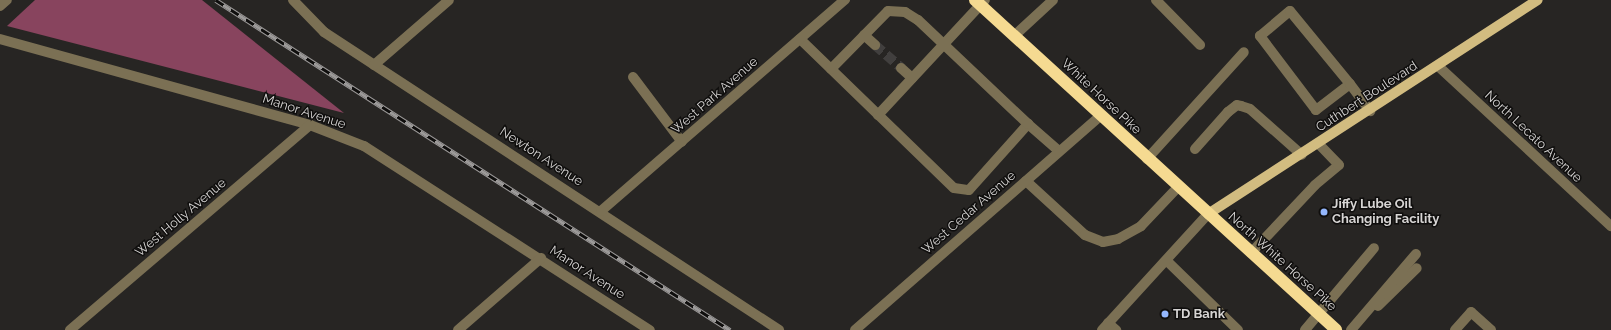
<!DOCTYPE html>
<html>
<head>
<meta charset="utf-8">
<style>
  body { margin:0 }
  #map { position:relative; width:1611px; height:330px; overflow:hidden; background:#272523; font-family:Raleway,sans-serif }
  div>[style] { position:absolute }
  .forest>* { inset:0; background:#88445e }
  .minor-tunnel>* { height:10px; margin-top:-5px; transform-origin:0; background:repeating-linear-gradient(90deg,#413f3e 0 10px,transparent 0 15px) }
  .minor>* { height:10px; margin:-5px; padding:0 5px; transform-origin:5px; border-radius:5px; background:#7b7054 }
  .major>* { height:10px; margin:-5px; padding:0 5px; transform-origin:5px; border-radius:5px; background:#d2bc80 }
  .highway>* { height:12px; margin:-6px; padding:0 6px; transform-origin:6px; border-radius:6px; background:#f5da91 }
  .rail>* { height:4.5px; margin-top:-2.25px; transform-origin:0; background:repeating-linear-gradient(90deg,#0f0e0d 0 9px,#9c9a99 0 18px); box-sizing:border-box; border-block:1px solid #9c9a99 }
  .dots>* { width:11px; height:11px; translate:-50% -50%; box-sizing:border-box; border:2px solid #0f0e0d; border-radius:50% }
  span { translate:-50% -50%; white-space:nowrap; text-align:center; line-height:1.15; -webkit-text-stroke:3px #0f0e0d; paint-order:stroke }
  .street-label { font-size:13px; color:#d7d5d4 }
  .poi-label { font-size:13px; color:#d7d5d4; font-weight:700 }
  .left { translate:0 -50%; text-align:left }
</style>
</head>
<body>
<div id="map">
  <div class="forest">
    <i style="clip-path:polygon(35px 0,202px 0,344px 113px,7px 26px)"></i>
  </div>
  <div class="minor-tunnel">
    <i style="left:875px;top:45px;width:35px;rotate:41deg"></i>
  </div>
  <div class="minor">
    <i style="left:293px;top:0;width:45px;rotate:45.9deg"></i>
    <i style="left:324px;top:32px;width:544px;rotate:33.22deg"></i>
    <i style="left:1156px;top:0;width:63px;rotate:45.6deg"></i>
    <i style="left:0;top:6px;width:9px;rotate:-41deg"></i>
    <i style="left:864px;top:35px;width:15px;rotate:42deg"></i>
    <i style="left:1014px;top:36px;width:53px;rotate:-42.7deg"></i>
    <i style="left:0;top:39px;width:322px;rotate:15.5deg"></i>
    <i style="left:310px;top:125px;width:58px;rotate:21.3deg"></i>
    <i style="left:364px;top:146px;width:340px;rotate:32.8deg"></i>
    <i style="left:800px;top:39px;width:214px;rotate:44.1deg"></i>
    <i style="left:954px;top:188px;width:15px;rotate:8deg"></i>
    <i style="left:969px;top:190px;width:89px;rotate:-48.2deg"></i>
    <i style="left:1028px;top:124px;width:41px;rotate:41.1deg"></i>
    <i style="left:374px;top:65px;width:99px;rotate:-40.9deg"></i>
    <i style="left:1438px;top:66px;width:236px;rotate:42.8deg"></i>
    <i style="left:901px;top:68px;width:15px;rotate:42deg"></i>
    <i style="left:831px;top:69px;width:81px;rotate:-45.5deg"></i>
    <i style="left:888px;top:11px;width:17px;rotate:3deg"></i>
    <i style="left:905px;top:12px;width:15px;rotate:32deg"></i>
    <i style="left:918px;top:20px;width:151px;rotate:43.4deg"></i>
    <i style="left:633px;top:77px;width:81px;rotate:53deg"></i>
    <i style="left:1350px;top:84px;width:43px;rotate:142.6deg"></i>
    <i style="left:1316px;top:110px;width:93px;rotate:-127.1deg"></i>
    <i style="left:1260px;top:36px;width:39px;rotate:-40deg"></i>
    <i style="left:1290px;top:11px;width:94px;rotate:50.6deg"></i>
    <i style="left:1350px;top:84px;width:34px;rotate:53deg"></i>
    <i style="left:878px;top:115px;width:157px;rotate:-47.1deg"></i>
    <i style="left:1195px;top:149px;width:50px;rotate:-48.3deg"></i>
    <i style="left:1228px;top:112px;width:11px;rotate:-38deg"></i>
    <i style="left:1237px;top:105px;width:4px;rotate:14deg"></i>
    <i style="left:1241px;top:106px;width:9px;rotate:18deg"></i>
    <i style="left:1250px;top:109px;width:69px;rotate:41.5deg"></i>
    <i style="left:1147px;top:159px;width:144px;rotate:-47.8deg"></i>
    <i style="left:1026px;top:181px;width:80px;rotate:42.5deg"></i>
    <i style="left:1085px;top:235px;width:19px;rotate:21deg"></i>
    <i style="left:1103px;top:242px;width:15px;rotate:-11deg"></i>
    <i style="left:1118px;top:239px;width:26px;rotate:-29deg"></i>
    <i style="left:1141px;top:226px;width:54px;rotate:-46.5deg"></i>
    <i style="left:601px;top:211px;width:323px;rotate:-40.9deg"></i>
    <i style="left:1251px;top:253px;width:93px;rotate:-46.7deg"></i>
    <i style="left:1315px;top:185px;width:31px;rotate:-40deg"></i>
    <i style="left:1339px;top:165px;width:29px;rotate:-134deg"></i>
    <i style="left:1167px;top:261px;width:99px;rotate:44.2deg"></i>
    <i style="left:1378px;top:306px;width:54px;rotate:-44.3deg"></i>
    <i style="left:1108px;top:323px;width:11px;rotate:41deg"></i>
    <i style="left:70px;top:330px;width:316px;rotate:-40.5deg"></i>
    <i style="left:458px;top:330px;width:110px;rotate:-40.9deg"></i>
    <i style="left:855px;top:330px;width:325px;rotate:-41.1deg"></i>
    <i style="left:1102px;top:330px;width:157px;rotate:-47.6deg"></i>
    <i style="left:1305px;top:330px;width:107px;rotate:-49.9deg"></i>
    <i style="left:1351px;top:330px;width:100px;rotate:-49.5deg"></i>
    <i style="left:1455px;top:330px;width:24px;rotate:-48deg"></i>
    <i style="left:1471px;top:312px;width:27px;rotate:42deg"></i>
  </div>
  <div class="major">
    <i style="left:1208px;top:214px;width:393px;rotate:-33deg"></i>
  </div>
  <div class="highway">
    <i style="left:975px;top:0;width:489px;rotate:42.4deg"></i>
  </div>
  <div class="rail">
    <i style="left:216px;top:0;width:611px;rotate:32.7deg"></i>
  </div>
  <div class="dots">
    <i style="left:1324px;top:212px;background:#94b7fd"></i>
    <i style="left:1165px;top:314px;background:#94b7fd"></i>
  </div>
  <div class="street-label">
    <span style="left:715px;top:96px;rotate:-41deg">West Park Avenue</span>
    <span style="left:1101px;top:97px;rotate:43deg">White Horse Pike</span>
    <span style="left:1367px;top:97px;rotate:-33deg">Cuthbert Boulevard</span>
    <span style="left:304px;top:112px;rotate:18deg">Manor Avenue</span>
    <span style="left:1533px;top:137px;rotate:43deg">North Lecato Avenue</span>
    <span style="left:541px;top:157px;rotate:33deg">Newton Avenue</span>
    <span style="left:969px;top:213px;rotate:-41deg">West Cedar Avenue</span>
    <span style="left:181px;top:218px;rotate:-40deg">West Holly Avenue</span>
    <span style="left:1282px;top:262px;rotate:42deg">North White Horse Pike</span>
    <span style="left:587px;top:273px;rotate:33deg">Manor Avenue</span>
  </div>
  <div class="poi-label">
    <span class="left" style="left:1332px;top:212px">Jiffy Lube Oil<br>Changing Facility</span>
    <span class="left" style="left:1173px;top:314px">TD Bank</span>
  </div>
</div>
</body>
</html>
